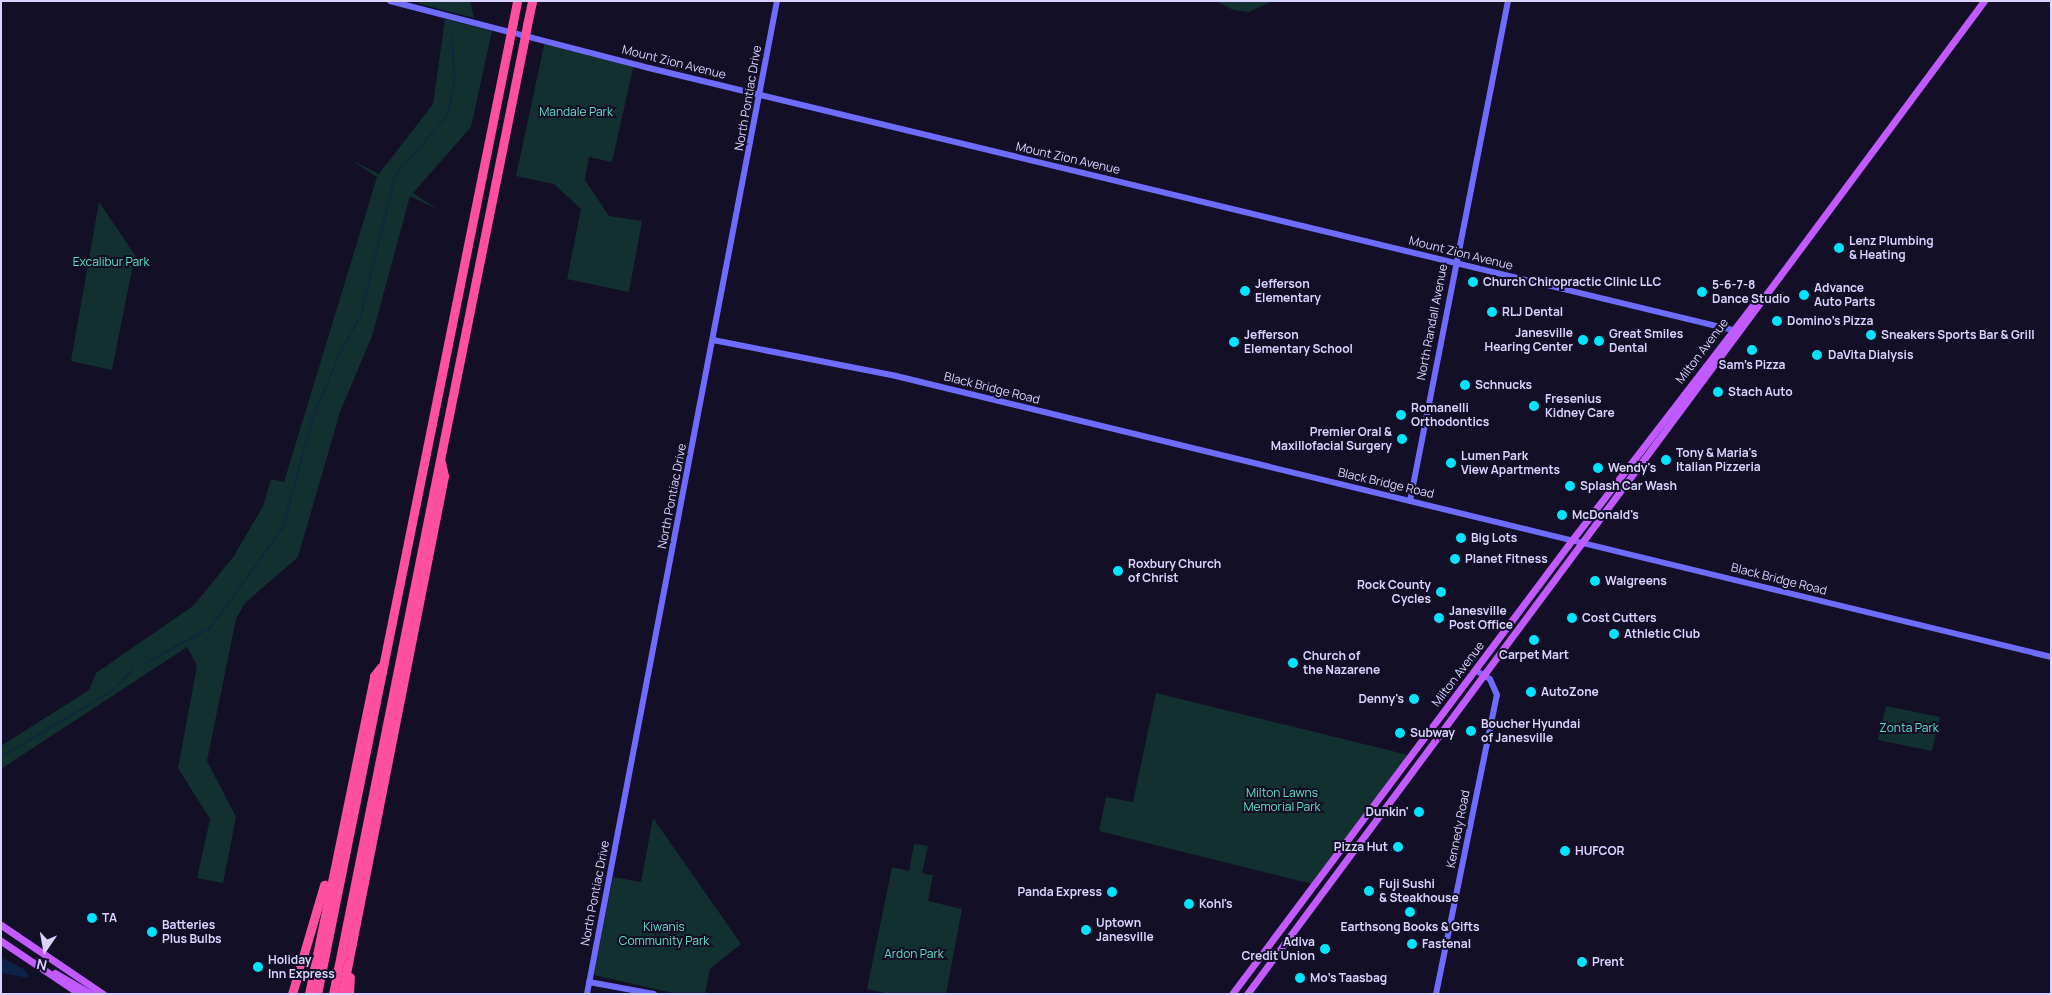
<!DOCTYPE html>
<html>
<head>
<meta charset="utf-8">
<style>
  body { margin:0 }
  #map { position:relative; width:2052px; height:995px; overflow:hidden; background:#130f26; font-family:Manrope,sans-serif }
  div>[style] { position:absolute }
  .green>* { inset:0; background:#12302f }
  .water>* { inset:0; background:#0c2248 }
  .stream>* { height:1px; margin:-0.5px; padding:0 0.5px; transform-origin:0.5px; border-radius:0.5px; background:#0c2248 }
  .secondary>* { height:6px; margin:-3px; padding:0 3px; transform-origin:3px; border-radius:3px; background:#6f6bff }
  .primary>* { height:7px; margin:-3.5px; padding:0 3.5px; transform-origin:3.5px; border-radius:3.5px; background:#c25bff }
  .highway>* { height:9px; margin:-4.5px; padding:0 4.5px; transform-origin:4.5px; border-radius:4.5px; background:#ff4fa3 }
  .highway-bridge>* { height:9px; margin:-4.5px; padding:0 4.5px; transform-origin:4.5px; border-radius:4.5px; background:#ff4fa3 }
  .dots>* { width:14px; height:14px; translate:-50% -50%; box-sizing:border-box; border:2px solid #130f26; border-radius:50% }
  span { translate:-50% -50%; white-space:nowrap; text-align:center; line-height:1.15; -webkit-text-stroke:4px #130f26; paint-order:stroke }
  .street-label { font-size:12px; color:#d9d4ff }
  .park-label { font-size:12px; color:#5fe0c0 }
  .poi-label { font-size:12px; color:#d9d4ff; font-weight:700 }
  .left { translate:0 -50%; text-align:left }
  .right { translate:-100% -50%; text-align:right }
  .frame { position:absolute; inset:0; border:2px solid #d9d4ff; pointer-events:none }
  .north { position:absolute; left:20px; top:925px; width:50px; height:50px; -webkit-text-stroke:4px #130f26; paint-order:stroke; rotate:192deg; font-size:14px; font-weight:700; line-height:20px; text-align:center; color:#d9d4ff }
  .north::after { content:''; display:block; margin:auto; width:18px; height:22px; background:#d9d4ff; clip-path:polygon(50% 0,100% 100%,50% 72%,0 100%) }
</style>
</head>
<body>
<div id="map">
  <div class="green">
    <i style="clip-path:polygon(419px 1px,470px 1px,474px 18px,420px 4px)"></i>
    <i style="clip-path:polygon(1216px 1px,1273px 1px,1249px 12px,1233px 10px)"></i>
    <i style="clip-path:polygon(445px 19px,492px 31px,471px 127px,413px 193px,437px 209px,410px 196px,372px 336px,340px 412px,298px 557px,245px 603px,236px 619px,207px 761px,236px 817px,223px 883px,197px 878px,210px 819px,178px 768px,197px 666px,187px 647px,1px 769px,1px 746px,89px 690px,96px 673px,193px 606px,234px 556px,263px 506px,271px 479px,284px 482px,377px 177px,351px 160px,379px 174px,433px 104px)"></i>
    <i style="clip-path:polygon(545px 41px,634px 64px,612px 162px,589px 157px,585px 180px,609px 216px,642px 221px,629px 292px,567px 279px,581px 209px,554px 184px,516px 176px)"></i>
    <i style="clip-path:polygon(99px 202px,135px 255px,112px 370px,71px 361px)"></i>
    <i style="clip-path:polygon(1156px 693px,1408px 755px,1312px 884px,1099px 831px,1106px 797px,1133px 802px)"></i>
    <i style="clip-path:polygon(1886px 706px,1940px 717px,1932px 751px,1878px 740px)"></i>
    <i style="clip-path:polygon(653px 818px,741px 944px,710px 969px,705px 994px,677px 994px,594px 975px,613px 877px,641px 882px)"></i>
    <i style="clip-path:polygon(914px 844px,928px 846px,922px 873px,933px 875px,928px 901px,962px 909px,946px 994px,889px 994px,867px 989px,892px 867px,909px 871px)"></i>
  </div>
  <div class="water">
    <i style="clip-path:polygon(3px 958px,25px 970px,29px 978px,1px 973px)"></i>
  </div>
  <div class="stream">
    <i style="left:443px;top:1px;width:1px;rotate:90deg"></i>
    <i style="left:146px;top:662px;width:73px;rotate:-28.7deg"></i>
    <i style="left:210px;top:627px;width:122px;rotate:-54deg"></i>
    <i style="left:282px;top:528px;width:114px;rotate:-74.7deg"></i>
    <i style="left:312px;top:418px;width:70px;rotate:-67.4deg"></i>
    <i style="left:339px;top:353px;width:43px;rotate:-60.4deg"></i>
    <i style="left:360px;top:316px;width:146px;rotate:-76.2deg"></i>
    <i style="left:395px;top:174px;width:79px;rotate:-48.6deg"></i>
    <i style="left:447px;top:115px;width:36px;rotate:-79deg"></i>
    <i style="left:454px;top:80px;width:45px;rotate:-93.8deg"></i>
    <i style="left:1px;top:756px;width:128px;rotate:-30.6deg"></i>
    <i style="left:111px;top:691px;width:31px;rotate:-45deg"></i>
  </div>
  <div class="secondary">
    <i style="left:390px;top:1px;width:268px;rotate:14.5deg"></i>
    <i style="left:649px;top:68px;width:1119px;rotate:13.59deg"></i>
    <i style="left:713px;top:340px;width:187px;rotate:11.1deg"></i>
    <i style="left:896px;top:376px;width:1189px;rotate:13.67deg"></i>
    <i style="left:1410px;top:501px;width:510px;rotate:-78.91deg"></i>
    <i style="left:589px;top:982px;width:66px;rotate:10.5deg"></i>
    <i style="left:587px;top:994px;width:1011px;rotate:-79.17deg"></i>
    <i style="left:1436px;top:994px;width:305px;rotate:-78.5deg"></i>
    <i style="left:1497px;top:695px;width:17px;rotate:-114deg"></i>
    <i style="left:1490px;top:679px;width:17px;rotate:-149deg"></i>
  </div>
  <div class="primary">
    <i style="left:1px;top:925px;width:123px;rotate:34.1deg"></i>
    <i style="left:1px;top:941px;width:95px;rotate:33.9deg"></i>
    <i style="left:55px;top:973px;width:42px;rotate:30.3deg"></i>
    <i style="left:1232px;top:994px;width:567px;rotate:-53.17deg"></i>
    <i style="left:1572px;top:540px;width:303px;rotate:-52.4deg"></i>
    <i style="left:1247px;top:994px;width:1237px;rotate:-53.42deg"></i>
  </div>
  <div class="highway">
    <i style="left:513px;top:22px;width:21px;rotate:-79deg"></i>
    <i style="left:527px;top:25px;width:25px;rotate:-78deg"></i>
    <i style="left:292px;top:994px;width:114px;rotate:-73.6deg"></i>
    <i style="left:309px;top:994px;width:325px;rotate:-78.4deg"></i>
    <i style="left:374px;top:676px;width:11px;rotate:-52deg"></i>
    <i style="left:317px;top:994px;width:971px;rotate:-78.6deg"></i>
    <i style="left:333px;top:994px;width:967px;rotate:-78.67deg"></i>
    <i style="left:342px;top:994px;width:528px;rotate:-78.86deg"></i>
    <i style="left:444px;top:476px;width:14px;rotate:-102deg"></i>
    <i style="left:349px;top:994px;width:17px;rotate:-87deg"></i>
  </div>
  <div class="highway-bridge">
    <i style="left:509px;top:42px;width:20px;rotate:-79deg"></i>
    <i style="left:523px;top:46px;width:21px;rotate:-79deg"></i>
  </div>
  <div class="dots">
    <i style="left:1839px;top:248px;background:#00e5ff"></i>
    <i style="left:1473px;top:282px;background:#00e5ff"></i>
    <i style="left:1245px;top:291px;background:#00e5ff"></i>
    <i style="left:1702px;top:292px;background:#00e5ff"></i>
    <i style="left:1804px;top:295px;background:#00e5ff"></i>
    <i style="left:1492px;top:312px;background:#00e5ff"></i>
    <i style="left:1777px;top:321px;background:#00e5ff"></i>
    <i style="left:1871px;top:335px;background:#00e5ff"></i>
    <i style="left:1583px;top:340px;background:#00e5ff"></i>
    <i style="left:1599px;top:341px;background:#00e5ff"></i>
    <i style="left:1234px;top:342px;background:#00e5ff"></i>
    <i style="left:1752px;top:350px;background:#00e5ff"></i>
    <i style="left:1817px;top:355px;background:#00e5ff"></i>
    <i style="left:1465px;top:385px;background:#00e5ff"></i>
    <i style="left:1718px;top:392px;background:#00e5ff"></i>
    <i style="left:1534px;top:406px;background:#00e5ff"></i>
    <i style="left:1401px;top:415px;background:#00e5ff"></i>
    <i style="left:1402px;top:439px;background:#00e5ff"></i>
    <i style="left:1666px;top:460px;background:#00e5ff"></i>
    <i style="left:1451px;top:463px;background:#00e5ff"></i>
    <i style="left:1598px;top:468px;background:#00e5ff"></i>
    <i style="left:1570px;top:486px;background:#00e5ff"></i>
    <i style="left:1562px;top:515px;background:#00e5ff"></i>
    <i style="left:1461px;top:538px;background:#00e5ff"></i>
    <i style="left:1455px;top:559px;background:#00e5ff"></i>
    <i style="left:1118px;top:571px;background:#00e5ff"></i>
    <i style="left:1595px;top:581px;background:#00e5ff"></i>
    <i style="left:1441px;top:592px;background:#00e5ff"></i>
    <i style="left:1439px;top:618px;background:#00e5ff"></i>
    <i style="left:1572px;top:618px;background:#00e5ff"></i>
    <i style="left:1614px;top:634px;background:#00e5ff"></i>
    <i style="left:1534px;top:640px;background:#00e5ff"></i>
    <i style="left:1293px;top:663px;background:#00e5ff"></i>
    <i style="left:1531px;top:692px;background:#00e5ff"></i>
    <i style="left:1414px;top:699px;background:#00e5ff"></i>
    <i style="left:1471px;top:731px;background:#00e5ff"></i>
    <i style="left:1400px;top:733px;background:#00e5ff"></i>
    <i style="left:1419px;top:812px;background:#00e5ff"></i>
    <i style="left:1398px;top:847px;background:#00e5ff"></i>
    <i style="left:1565px;top:851px;background:#00e5ff"></i>
    <i style="left:1369px;top:891px;background:#00e5ff"></i>
    <i style="left:1112px;top:892px;background:#00e5ff"></i>
    <i style="left:1189px;top:904px;background:#00e5ff"></i>
    <i style="left:1410px;top:912px;background:#00e5ff"></i>
    <i style="left:92px;top:918px;background:#00e5ff"></i>
    <i style="left:1086px;top:930px;background:#00e5ff"></i>
    <i style="left:152px;top:932px;background:#00e5ff"></i>
    <i style="left:1412px;top:944px;background:#00e5ff"></i>
    <i style="left:1325px;top:949px;background:#00e5ff"></i>
    <i style="left:1582px;top:962px;background:#00e5ff"></i>
    <i style="left:258px;top:967px;background:#00e5ff"></i>
    <i style="left:1300px;top:978px;background:#00e5ff"></i>
  </div>
  <div class="street-label">
    <span style="left:674px;top:62px;rotate:14deg">Mount Zion Avenue</span>
    <span style="left:748px;top:98px;rotate:-80deg">North Pontiac Drive</span>
    <span style="left:1068px;top:158px;rotate:13deg">Mount Zion Avenue</span>
    <span style="left:1461px;top:253px;rotate:14deg">Mount Zion Avenue</span>
    <span style="left:1432px;top:322px;rotate:-79deg">North Randall Avenue</span>
    <span style="left:1702px;top:351px;rotate:-53deg">Milton Avenue</span>
    <span style="left:992px;top:388px;rotate:14deg">Black Bridge Road</span>
    <span style="left:1386px;top:483px;rotate:13deg">Black Bridge Road</span>
    <span style="left:672px;top:496px;rotate:-79deg">North Pontiac Drive</span>
    <span style="left:1779px;top:579px;rotate:14deg">Black Bridge Road</span>
    <span style="left:1458px;top:674px;rotate:-53deg">Milton Avenue</span>
    <span style="left:1458px;top:829px;rotate:-79deg">Kennedy Road</span>
    <span style="left:595px;top:893px;rotate:-79deg">North Pontiac Drive</span>
  </div>
  <div class="park-label">
    <span style="left:576px;top:112px">Mandale Park</span>
    <span style="left:111px;top:262px">Excalibur Park</span>
    <span style="left:1909px;top:728px">Zonta Park</span>
    <span style="left:1282px;top:800px">Milton Lawns<br>Memorial Park</span>
    <span style="left:664px;top:934px">Kiwanis<br>Community Park</span>
    <span style="left:914px;top:954px">Ardon Park</span>
  </div>
  <div class="poi-label">
    <span class="left" style="left:1849px;top:248px">Lenz Plumbing<br>&amp; Heating</span>
    <span class="left" style="left:1483px;top:282px">Church Chiropractic Clinic LLC</span>
    <span class="left" style="left:1255px;top:291px">Jefferson<br>Elementary</span>
    <span class="left" style="left:1712px;top:292px">5-6-7-8<br>Dance Studio</span>
    <span class="left" style="left:1814px;top:295px">Advance<br>Auto Parts</span>
    <span class="left" style="left:1502px;top:312px">RLJ Dental</span>
    <span class="left" style="left:1787px;top:321px">Domino’s Pizza</span>
    <span class="right" style="left:1573px;top:340px">Janesville<br>Hearing Center</span>
    <span class="left" style="left:1609px;top:341px">Great Smiles<br>Dental</span>
    <span class="left" style="left:1244px;top:342px">Jefferson<br>Elementary School</span>
    <span class="left" style="left:1881px;top:335px">Sneakers Sports Bar &amp; Grill</span>
    <span class="left" style="left:1828px;top:355px">DaVita Dialysis</span>
    <span style="left:1752px;top:365px">Sam's Pizza</span>
    <span class="left" style="left:1475px;top:385px">Schnucks</span>
    <span class="left" style="left:1728px;top:392px">Stach Auto</span>
    <span class="left" style="left:1545px;top:406px">Fresenius<br>Kidney Care</span>
    <span class="left" style="left:1411px;top:415px">Romanelli<br>Orthodontics</span>
    <span class="right" style="left:1392px;top:439px">Premier Oral &amp;<br>Maxillofacial Surgery</span>
    <span class="left" style="left:1676px;top:460px">Tony &amp; Maria's<br>Italian Pizzeria</span>
    <span class="left" style="left:1461px;top:463px">Lumen Park<br>View Apartments</span>
    <span class="left" style="left:1608px;top:468px">Wendy's</span>
    <span class="left" style="left:1580px;top:486px">Splash Car Wash</span>
    <span class="left" style="left:1572px;top:515px">McDonald's</span>
    <span class="left" style="left:1471px;top:538px">Big Lots</span>
    <span class="left" style="left:1465px;top:559px">Planet Fitness</span>
    <span class="left" style="left:1128px;top:571px">Roxbury Church<br>of Christ</span>
    <span class="left" style="left:1605px;top:581px">Walgreens</span>
    <span class="right" style="left:1431px;top:592px">Rock County<br>Cycles</span>
    <span class="left" style="left:1449px;top:618px">Janesville<br>Post Office</span>
    <span class="left" style="left:1582px;top:618px">Cost Cutters</span>
    <span class="left" style="left:1624px;top:634px">Athletic Club</span>
    <span style="left:1534px;top:655px">Carpet Mart</span>
    <span class="left" style="left:1303px;top:663px">Church of<br>the Nazarene</span>
    <span class="left" style="left:1541px;top:692px">AutoZone</span>
    <span class="right" style="left:1404px;top:699px">Denny's</span>
    <span class="left" style="left:1481px;top:731px">Boucher Hyundai<br>of Janesville</span>
    <span class="left" style="left:1410px;top:733px">Subway</span>
    <span class="right" style="left:1409px;top:812px">Dunkin'</span>
    <span class="right" style="left:1388px;top:847px">Pizza Hut</span>
    <span class="left" style="left:1575px;top:851px">HUFCOR</span>
    <span class="left" style="left:1379px;top:891px">Fuji Sushi<br>&amp; Steakhouse</span>
    <span class="right" style="left:1102px;top:892px">Panda Express</span>
    <span class="left" style="left:1199px;top:904px">Kohl's</span>
    <span class="left" style="left:102px;top:918px">TA</span>
    <span class="left" style="left:1096px;top:930px">Uptown<br>Janesville</span>
    <span class="left" style="left:162px;top:932px">Batteries<br>Plus Bulbs</span>
    <span style="left:1410px;top:927px">Earthsong Books &amp; Gifts</span>
    <span class="right" style="left:1315px;top:949px">Adiva<br>Credit Union</span>
    <span class="left" style="left:1422px;top:944px">Fastenal</span>
    <span class="left" style="left:268px;top:967px">Holiday<br>Inn Express</span>
    <span class="left" style="left:1592px;top:962px">Prent</span>
    <span class="left" style="left:1310px;top:978px">Mo's Taasbag</span>
  </div>
  <div class="frame"></div>
  <div class="north">N</div>
</div>
</body>
</html>
